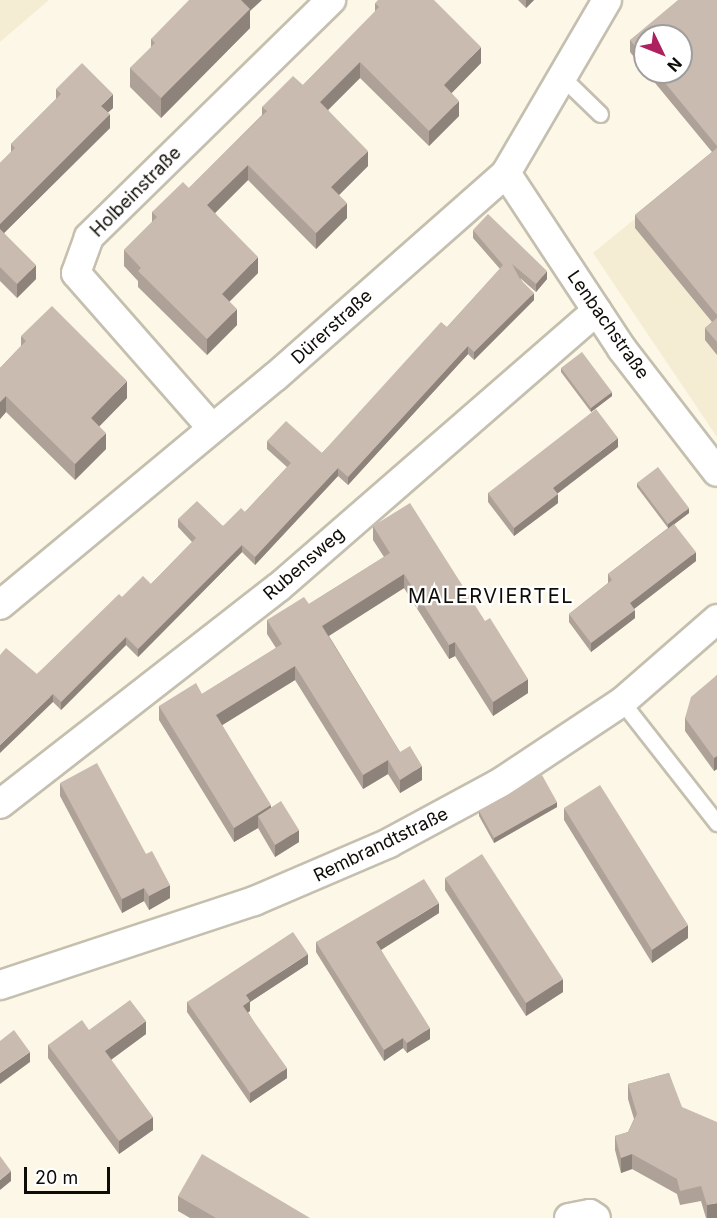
<!DOCTYPE html>
<html>
<head>
<meta charset="utf-8">
<style>
  body { margin:0 }
  #map { position:relative; width:717px; height:1218px; overflow:hidden; background:#fdf7e7; font-family:Inter,sans-serif }
  div>[style] { position:absolute }
  .built>* { inset:0; background:#f5ecd4 }
  .roads { filter:drop-shadow(2px 0 #c5bfaf) drop-shadow(-2px 0 #c5bfaf) drop-shadow(0 2px #c5bfaf) drop-shadow(0 -2px #c5bfaf) }
  .service>* { height:15px; margin:-7.5px; padding:0 7.5px; transform-origin:7.5px; border-radius:7.5px; background:#fff }
  .minor>* { height:28px; margin:-14px; padding:0 14px; transform-origin:14px; border-radius:14px; background:#fff }
  .wall>* { inset:0; background:#aea197 }
  .shaded-wall>* { inset:0; background:#8d837b }
  .building>* { inset:0; background:#cabbb0 }
  span { translate:-50% -50%; white-space:nowrap; text-align:center; line-height:1.15; -webkit-text-stroke:4.5px #fff; paint-order:stroke }
  .street-label { font-size:18px; color:#0e0c07 }
  .neighbourhood-label { font-size:20px; color:#0e0c07; letter-spacing:1.5px }
  .north { position:absolute; left:633px; top:24px; width:60px; height:60px; box-sizing:border-box; background:#fff; border:2px solid #9f9e9c; border-radius:50%; rotate:133deg; font-size:16px; font-weight:700; line-height:24px; text-align:center; color:#0e0c07 }
  .north::after { content:''; display:block; margin:auto; width:21px; height:27px; background:#ad215e; clip-path:polygon(50% 0,100% 100%,50% 72%,0 100%) }
  .scale { position:absolute; left:24px; top:1167px; width:86px; height:27px; box-sizing:border-box; border:3px solid #0e0c07; border-top:0; padding-left:8px; font-size:18px; line-height:21px; white-space:nowrap; color:#0e0c07; -webkit-text-stroke:4px #fff; paint-order:stroke }
</style>
</head>
<body>
<div id="map">
  <div class="built">
    <i style="clip-path:polygon(0 0,49px 0,0 42px)"></i>
    <i style="clip-path:polygon(717px 152px,717px 437px,593px 253px)"></i>
  </div>
  <div class="roads">
    <div class="service">
      <i style="left:562px;top:77px;width:53px;rotate:44.2deg"></i>
      <i style="left:622px;top:702px;width:154px;rotate:51.9deg"></i>
    </div>
    <div class="minor">
      <i style="left:506px;top:173px;width:211px;rotate:56.6deg"></i>
      <i style="left:622px;top:349px;width:155px;rotate:52.3deg"></i>
      <i style="left:212px;top:428px;width:206px;rotate:-131.3deg"></i>
      <i style="left:76px;top:273px;width:38px;rotate:-70deg"></i>
      <i style="left:89px;top:237px;width:339px;rotate:-44.4deg"></i>
      <i style="left:0;top:605px;width:357px;rotate:-39.7deg"></i>
      <i style="left:275px;top:377px;width:308px;rotate:-41.4deg"></i>
      <i style="left:506px;top:173px;width:200px;rotate:-59.7deg"></i>
      <i style="left:0;top:804px;width:353px;rotate:-37.9deg"></i>
      <i style="left:279px;top:587px;width:421px;rotate:-41deg"></i>
      <i style="left:0;top:985px;width:268px;rotate:-18.3deg"></i>
      <i style="left:254px;top:901px;width:147px;rotate:-23.2deg"></i>
      <i style="left:389px;top:843px;width:126px;rotate:-28.4deg"></i>
      <i style="left:500px;top:783px;width:146px;rotate:-33.6deg"></i>
      <i style="left:622px;top:702px;width:126px;rotate:-41.1deg"></i>
      <i style="left:569px;top:1218px;width:21px;rotate:-11deg"></i>
      <i style="left:590px;top:1214px;width:7px;rotate:34deg"></i>
    </div>
  </div>
  <div class="wall">
    <i style="clip-path:polygon(518px 0,534px 0,526px 8px)"></i>
    <i style="clip-path:polygon(717px 0,717px 355px,705px 340px,705px 328px,712px 322px,635px 228px,635px 215px,712px 152px,646px 72px,681px 72px,645px 36px,645px 71px,630px 52px,630px 40px)"></i>
    <i style="clip-path:polygon(375px 3px,481px 63px,451px 93px,459px 116px,429px 146px,360px 78px,328px 110px,368px 166px,339px 195px,347px 218px,316px 249px,248px 180px,215px 213px,258px 273px,229px 302px,237px 325px,207px 355px,138px 287px,138px 281px,124px 266px,124px 250px,152px 222px,152px 212px,189px 188px,262px 115px,262px 107px,303px 85px,375px 12px)"></i>
    <i style="clip-path:polygon(250px 11px,250px 28px,161px 118px,130px 87px,130px 68px,151px 48px,151px 39px)"></i>
    <i style="clip-path:polygon(56px 89px,113px 108px,108px 112px,110px 128px,4px 233px,36px 279px,17px 298px,0 281px,0 163px,11px 152px,11px 144px,56px 99px)"></i>
    <i style="clip-path:polygon(473px 230px,547px 279px,536px 292px,520px 278px,534px 300px,474px 360px,468px 354px,348px 485px,338px 476px,255px 565px,242px 552px,138px 657px,126px 645px,61px 710px,53px 702px,37px 674px,122px 597px,151px 584px,192px 542px,178px 527px,178px 519px,223px 526px,245px 512px,287px 467px,267px 449px,267px 441px,322px 453px,447px 327px,500px 269px,473px 238px)"></i>
    <i style="clip-path:polygon(21px 336px,127px 398px,99px 426px,106px 449px,75px 480px,6px 412px,0 419px,0 368px,21px 346px)"></i>
    <i style="clip-path:polygon(561px 368px,612px 396px,591px 412px,561px 372px)"></i>
    <i style="clip-path:polygon(618px 447px,557px 493px,558px 503px,514px 536px,488px 502px,488px 493px)"></i>
    <i style="clip-path:polygon(637px 483px,689px 513px,674px 524px,696px 561px,634px 609px,635px 618px,591px 652px,569px 622px,569px 614px,608px 583px,608px 574px,668px 528px,637px 487px)"></i>
    <i style="clip-path:polygon(373px 526px,528px 693px,493px 716px,455px 656px,449px 659px,404px 588px,329px 636px,400px 752px,422px 780px,400px 793px,388px 774px,363px 789px,295px 680px,222px 725px,271px 807px,299px 842px,275px 857px,258px 828px,234px 842px,159px 720px,159px 706px,202px 694px,276px 648px,267px 634px,267px 620px,309px 604px,384px 557px,373px 540px)"></i>
    <i style="clip-path:polygon(717px 675px,717px 769px,714px 771px,685px 731px,685px 718px)"></i>
    <i style="clip-path:polygon(60px 783px,146px 854px,170px 898px,149px 910px,144px 901px,122px 913px,60px 796px)"></i>
    <i style="clip-path:polygon(557px 807px,494px 843px,479px 816px,479px 811px)"></i>
    <i style="clip-path:polygon(564px 808px,688px 938px,652px 963px,564px 820px)"></i>
    <i style="clip-path:polygon(445px 878px,563px 992px,526px 1016px,445px 890px)"></i>
    <i style="clip-path:polygon(439px 913px,381px 950px,430px 1039px,407px 1053px,403px 1048px,384px 1061px,316px 952px,316px 942px)"></i>
    <i style="clip-path:polygon(308px 964px,250px 1002px,250px 1011px,248px 1012px,287px 1078px,250px 1103px,187px 1012px,187px 1002px)"></i>
    <i style="clip-path:polygon(89px 1030px,146px 1034px,111px 1060px,153px 1130px,119px 1154px,48px 1058px,48px 1045px)"></i>
    <i style="clip-path:polygon(669px 1073px,715px 1218px,706px 1218px,701px 1201px,680px 1205px,677px 1194px,632px 1169px,621px 1173px,615px 1150px,615px 1136px,628px 1132px,634px 1119px,628px 1099px,628px 1084px)"></i>
    <i style="clip-path:polygon(178px 1196px,310px 1218px,190px 1218px,178px 1211px)"></i>
  </div>
  <div class="shaded-wall">
    <i style="clip-path:polygon(241px 0,262px 0,250px 11px,250px 28px,161px 118px,161px 98px)"></i>
    <i style="clip-path:polygon(526px 0,534px 0,526px 8px)"></i>
    <i style="clip-path:polygon(481px 47px,481px 63px,444px 101px,444px 85px)"></i>
    <i style="clip-path:polygon(360px 62px,360px 78px,320px 118px,320px 102px)"></i>
    <i style="clip-path:polygon(113px 94px,113px 108px,101px 119px,101px 106px)"></i>
    <i style="clip-path:polygon(459px 101px,459px 116px,429px 146px,429px 131px)"></i>
    <i style="clip-path:polygon(110px 114px,110px 128px,0 237px,0 224px)"></i>
    <i style="clip-path:polygon(368px 151px,368px 166px,331px 203px,331px 187px)"></i>
    <i style="clip-path:polygon(248px 165px,248px 180px,207px 221px,207px 205px)"></i>
    <i style="clip-path:polygon(347px 203px,347px 218px,316px 249px,316px 233px)"></i>
    <i style="clip-path:polygon(258px 257px,258px 273px,222px 309px,222px 294px)"></i>
    <i style="clip-path:polygon(36px 265px,36px 279px,17px 298px,17px 284px)"></i>
    <i style="clip-path:polygon(547px 271px,547px 279px,536px 292px,536px 284px)"></i>
    <i style="clip-path:polygon(534px 293px,534px 300px,474px 360px,474px 352px)"></i>
    <i style="clip-path:polygon(237px 309px,237px 325px,207px 355px,207px 339px)"></i>
    <i style="clip-path:polygon(468px 346px,468px 354px,348px 485px,348px 477px)"></i>
    <i style="clip-path:polygon(127px 381px,127px 398px,91px 435px,91px 418px)"></i>
    <i style="clip-path:polygon(612px 392px,612px 396px,591px 412px,591px 408px)"></i>
    <i style="clip-path:polygon(6px 396px,6px 412px,0 419px,0 402px)"></i>
    <i style="clip-path:polygon(106px 433px,106px 449px,75px 480px,75px 464px)"></i>
    <i style="clip-path:polygon(618px 438px,618px 447px,553px 497px,553px 488px)"></i>
    <i style="clip-path:polygon(338px 468px,338px 476px,255px 565px,255px 557px)"></i>
    <i style="clip-path:polygon(558px 494px,558px 503px,514px 536px,514px 528px)"></i>
    <i style="clip-path:polygon(689px 508px,689px 513px,668px 529px,668px 524px)"></i>
    <i style="clip-path:polygon(242px 545px,242px 552px,138px 657px,138px 649px)"></i>
    <i style="clip-path:polygon(696px 552px,696px 561px,630px 612px,630px 603px)"></i>
    <i style="clip-path:polygon(404px 574px,404px 588px,322px 640px,322px 626px)"></i>
    <i style="clip-path:polygon(635px 610px,635px 618px,591px 652px,591px 643px)"></i>
    <i style="clip-path:polygon(126px 637px,126px 645px,61px 710px,61px 702px)"></i>
    <i style="clip-path:polygon(455px 642px,455px 656px,449px 659px,449px 645px)"></i>
    <i style="clip-path:polygon(295px 666px,295px 680px,216px 729px,216px 715px)"></i>
    <i style="clip-path:polygon(528px 679px,528px 693px,493px 716px,493px 702px)"></i>
    <i style="clip-path:polygon(53px 694px,53px 702px,0 753px,0 745px)"></i>
    <i style="clip-path:polygon(717px 756px,717px 769px,714px 771px,714px 758px)"></i>
    <i style="clip-path:polygon(388px 760px,388px 774px,363px 789px,363px 775px)"></i>
    <i style="clip-path:polygon(422px 766px,422px 780px,400px 793px,400px 780px)"></i>
    <i style="clip-path:polygon(557px 802px,557px 807px,494px 843px,494px 838px)"></i>
    <i style="clip-path:polygon(271px 805px,271px 819px,258px 816px,258px 828px,234px 842px,234px 828px)"></i>
    <i style="clip-path:polygon(299px 830px,299px 842px,275px 857px,275px 845px)"></i>
    <i style="clip-path:polygon(170px 885px,170px 898px,149px 910px,149px 896px)"></i>
    <i style="clip-path:polygon(144px 888px,144px 901px,122px 913px,122px 899px)"></i>
    <i style="clip-path:polygon(439px 903px,439px 913px,376px 953px,376px 942px)"></i>
    <i style="clip-path:polygon(688px 925px,688px 938px,652px 963px,652px 950px)"></i>
    <i style="clip-path:polygon(308px 954px,308px 964px,250px 1002px,250px 1011px,243px 1016px,243px 1006px,246px 995px)"></i>
    <i style="clip-path:polygon(563px 979px,563px 992px,526px 1016px,526px 1003px)"></i>
    <i style="clip-path:polygon(146px 1021px,146px 1034px,105px 1064px,105px 1051px)"></i>
    <i style="clip-path:polygon(430px 1028px,430px 1039px,407px 1053px,407px 1043px)"></i>
    <i style="clip-path:polygon(403px 1038px,403px 1048px,384px 1061px,384px 1050px)"></i>
    <i style="clip-path:polygon(30px 1052px,30px 1062px,0 1084px,0 1073px)"></i>
    <i style="clip-path:polygon(287px 1068px,287px 1078px,250px 1103px,250px 1093px)"></i>
    <i style="clip-path:polygon(153px 1117px,153px 1130px,119px 1154px,119px 1141px)"></i>
    <i style="clip-path:polygon(632px 1154px,632px 1169px,621px 1173px,621px 1158px)"></i>
    <i style="clip-path:polygon(11px 1171px,11px 1181px,0 1190px,0 1180px)"></i>
    <i style="clip-path:polygon(717px 1203px,717px 1218px,707px 1218px,707px 1205px)"></i>
  </div>
  <div class="building">
    <i style="clip-path:polygon(189px 0,241px 0,250px 9px,161px 98px,130px 68px,155px 43px,151px 39px)"></i>
    <i style="clip-path:polygon(378px 0,434px 0,481px 47px,444px 85px,459px 101px,429px 131px,360px 62px,320px 102px,368px 151px,331px 187px,347px 203px,316px 233px,248px 165px,207px 205px,258px 257px,222px 294px,237px 309px,207px 339px,138px 271px,141px 268px,124px 250px,157px 217px,152px 212px,183px 182px,189px 188px,267px 111px,262px 107px,293px 76px,303px 85px,379px 7px,375px 3px)"></i>
    <i style="clip-path:polygon(678px 0,717px 0,717px 146px,656px 72px,681px 72px,681px 36px,645px 36px,645px 58px,630px 40px)"></i>
    <i style="clip-path:polygon(82px 63px,113px 94px,101px 106px,110px 114px,0 224px,0 163px,15px 148px,11px 144px,61px 94px,56px 89px)"></i>
    <i style="clip-path:polygon(717px 148px,717px 315px,635px 215px)"></i>
    <i style="clip-path:polygon(488px 214px,547px 271px,536px 284px,512px 264px,520px 279px,534px 293px,474px 352px,468px 346px,348px 477px,338px 468px,255px 557px,242px 545px,138px 649px,126px 637px,61px 702px,53px 694px,0 745px,0 655px,6px 648px,37px 674px,119px 594px,122px 597px,143px 576px,151px 584px,196px 538px,178px 519px,197px 501px,223px 526px,241px 508px,245px 512px,291px 463px,267px 441px,286px 421px,322px 453px,441px 322px,447px 327px,503px 265px,473px 230px)"></i>
    <i style="clip-path:polygon(0 229px,36px 265px,17px 284px,0 267px)"></i>
    <i style="clip-path:polygon(52px 306px,127px 381px,91px 418px,106px 433px,75px 464px,6px 396px,0 402px,0 368px,26px 341px,21px 336px)"></i>
    <i style="clip-path:polygon(717px 318px,717px 342px,705px 328px)"></i>
    <i style="clip-path:polygon(582px 352px,612px 392px,591px 408px,561px 368px)"></i>
    <i style="clip-path:polygon(596px 409px,618px 438px,553px 488px,558px 494px,514px 528px,488px 493px)"></i>
    <i style="clip-path:polygon(658px 467px,689px 508px,668px 524px,637px 483px)"></i>
    <i style="clip-path:polygon(410px 503px,485px 621px,490px 618px,528px 679px,493px 702px,455px 642px,449px 645px,404px 574px,322px 626px,400px 752px,410px 746px,422px 766px,400px 780px,388px 760px,363px 775px,295px 666px,216px 715px,271px 805px,234px 828px,159px 706px,196px 683px,202px 694px,282px 644px,267px 620px,304px 597px,309px 604px,390px 553px,373px 526px)"></i>
    <i style="clip-path:polygon(674px 524px,696px 552px,630px 603px,635px 610px,591px 643px,569px 614px,612px 580px,608px 574px)"></i>
    <i style="clip-path:polygon(717px 675px,717px 756px,714px 758px,685px 718px,691px 697px)"></i>
    <i style="clip-path:polygon(97px 763px,146px 854px,152px 851px,170px 885px,149px 896px,144px 888px,122px 899px,60px 783px)"></i>
    <i style="clip-path:polygon(542px 775px,557px 802px,494px 838px,479px 811px)"></i>
    <i style="clip-path:polygon(600px 785px,688px 925px,652px 950px,564px 808px)"></i>
    <i style="clip-path:polygon(281px 801px,299px 830px,275px 845px,258px 816px)"></i>
    <i style="clip-path:polygon(482px 854px,563px 979px,526px 1003px,445px 878px)"></i>
    <i style="clip-path:polygon(424px 879px,439px 903px,376px 942px,430px 1028px,407px 1043px,403px 1038px,384px 1050px,316px 942px)"></i>
    <i style="clip-path:polygon(293px 932px,308px 954px,246px 995px,250px 1001px,243px 1006px,287px 1068px,250px 1093px,187px 1002px)"></i>
    <i style="clip-path:polygon(130px 1000px,146px 1021px,105px 1051px,153px 1117px,119px 1141px,48px 1045px,82px 1020px,89px 1030px)"></i>
    <i style="clip-path:polygon(14px 1030px,30px 1052px,0 1073px,0 1041px)"></i>
    <i style="clip-path:polygon(669px 1073px,682px 1107px,717px 1122px,717px 1203px,707px 1205px,701px 1186px,680px 1191px,677px 1179px,632px 1154px,621px 1158px,615px 1136px,628px 1132px,637px 1114px,628px 1084px)"></i>
    <i style="clip-path:polygon(202px 1154px,310px 1218px,216px 1218px,178px 1196px)"></i>
    <i style="clip-path:polygon(0 1156px,11px 1171px,0 1180px)"></i>
  </div>
  <div class="street-label">
    <span style="left:136px;top:192px;rotate:-45deg">Holbeinstraße</span>
    <span style="left:608px;top:325px;rotate:55deg">Lenbachstraße</span>
    <span style="left:332px;top:327px;rotate:-42deg">Dürerstraße</span>
    <span style="left:304px;top:564px;rotate:-41deg">Rubensweg</span>
    <span style="left:381px;top:845px;rotate:-26deg">Rembrandtstraße</span>
  </div>
  <div class="neighbourhood-label">
    <span style="left:491px;top:596px">MALERVIERTEL</span>
  </div>
  <div class="north">N</div>
  <div class="scale">20 m</div>
</div>
</body>
</html>
